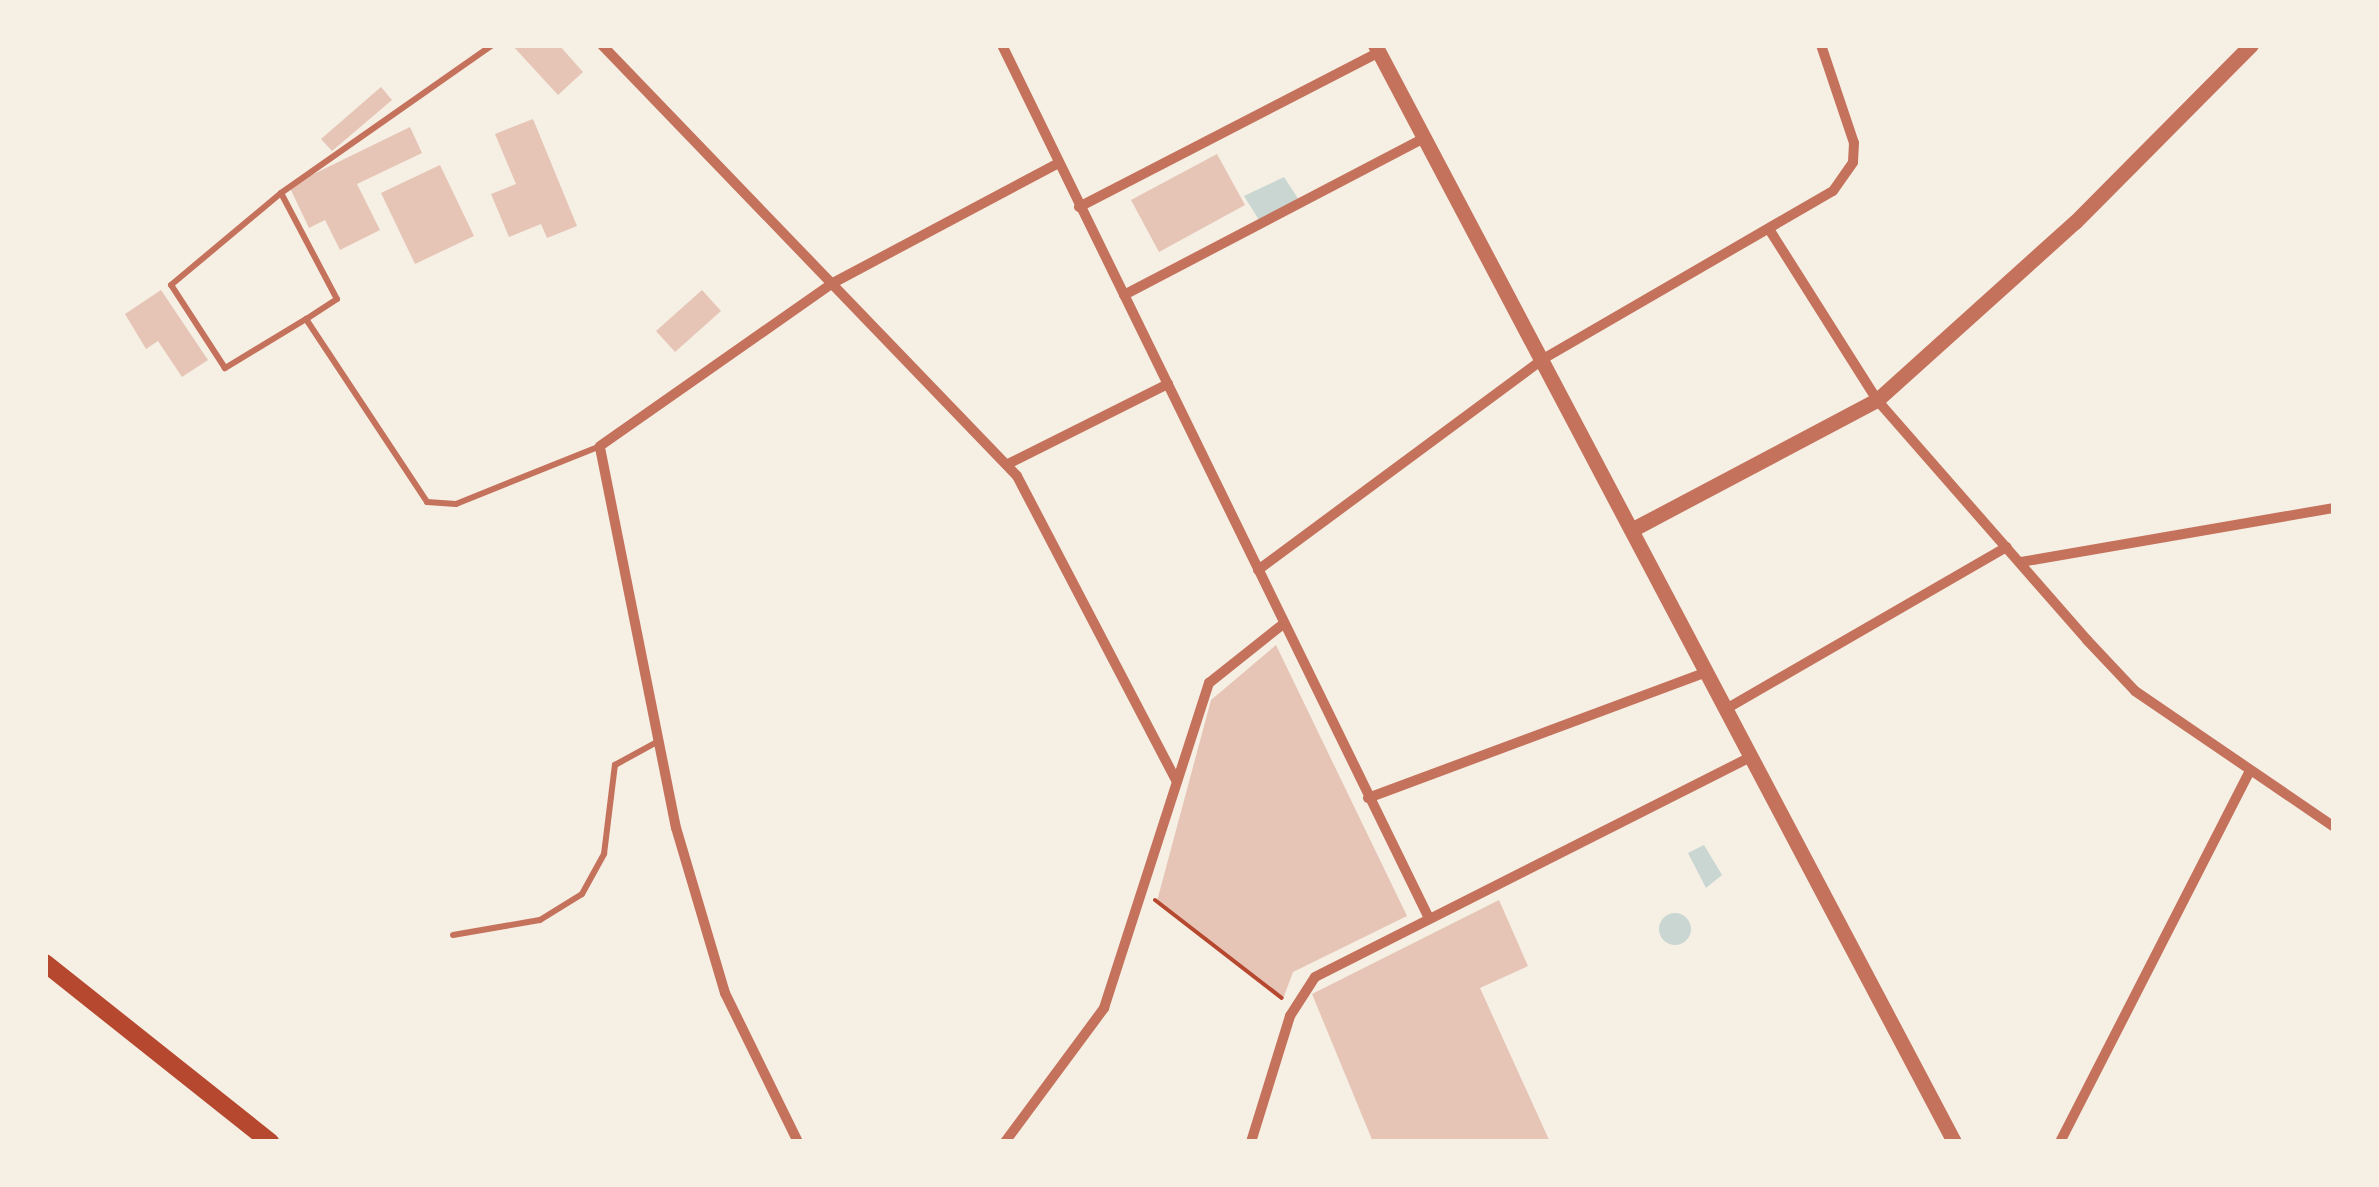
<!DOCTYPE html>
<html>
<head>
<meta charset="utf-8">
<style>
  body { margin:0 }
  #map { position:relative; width:2379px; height:1187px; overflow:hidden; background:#f6efe4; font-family:"Exo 2",sans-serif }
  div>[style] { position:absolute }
  .water>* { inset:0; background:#c9d6d2 }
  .round { border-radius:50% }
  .building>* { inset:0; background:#e6c5b7 }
  .path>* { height:4px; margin:-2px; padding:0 2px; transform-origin:2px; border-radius:2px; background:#b5482f }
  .service>* { height:6px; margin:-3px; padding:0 3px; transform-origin:3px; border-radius:3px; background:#c5725c }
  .minor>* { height:10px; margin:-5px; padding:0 5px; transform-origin:5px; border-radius:5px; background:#c5725c }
  .tertiary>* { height:15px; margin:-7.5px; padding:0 7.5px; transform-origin:7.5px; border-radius:7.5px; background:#c5725c }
  .secondary>* { height:18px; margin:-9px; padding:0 9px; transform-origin:9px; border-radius:9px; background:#b5482f }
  span { translate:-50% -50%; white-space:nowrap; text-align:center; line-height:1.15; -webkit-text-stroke:9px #f6efe4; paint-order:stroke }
  .frame { position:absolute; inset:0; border:48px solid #f6efe4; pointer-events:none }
</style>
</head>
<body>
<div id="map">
  <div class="water">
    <i style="clip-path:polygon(1284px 177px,1299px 200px,1259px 220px,1244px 196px)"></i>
    <i style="clip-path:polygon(1704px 845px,1722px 875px,1706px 888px,1688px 853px)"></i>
    <i class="round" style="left:1659px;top:913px;width:32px;height:32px"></i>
  </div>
  <div class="building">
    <i style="clip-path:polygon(512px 45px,559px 45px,583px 72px,558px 95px)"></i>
    <i style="clip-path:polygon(381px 87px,392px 100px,332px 151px,321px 139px)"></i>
    <i style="clip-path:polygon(533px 119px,577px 226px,547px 238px,541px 224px,509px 237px,491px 194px,516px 184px,495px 134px)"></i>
    <i style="clip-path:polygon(410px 127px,422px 153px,357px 184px,380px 230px,340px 250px,325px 220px,309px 228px,289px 186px)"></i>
    <i style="clip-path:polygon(1217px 154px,1245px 205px,1159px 252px,1131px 200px)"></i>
    <i style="clip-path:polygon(440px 165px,474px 236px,415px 264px,381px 193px)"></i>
    <i style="clip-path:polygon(161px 290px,208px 360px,182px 377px,158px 341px,146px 349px,125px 314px)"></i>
    <i style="clip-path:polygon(702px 290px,721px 311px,675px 352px,656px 331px)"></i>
    <i style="clip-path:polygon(1276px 645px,1407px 916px,1293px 972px,1283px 999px,1157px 901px,1211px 700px)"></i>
    <i style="clip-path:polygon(1499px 900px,1528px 966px,1480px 988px,1550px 1142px,1373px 1142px,1312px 994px)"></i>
  </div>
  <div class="path">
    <i style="left:1155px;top:900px;width:160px;rotate:37.7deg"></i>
  </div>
  <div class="service">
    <i style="left:281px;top:193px;width:258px;rotate:-35deg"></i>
    <i style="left:306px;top:319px;width:95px;rotate:148.8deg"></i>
    <i style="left:225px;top:368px;width:99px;rotate:-123deg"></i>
    <i style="left:171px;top:285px;width:143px;rotate:-39.9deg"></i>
    <i style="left:281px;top:193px;width:120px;rotate:62.2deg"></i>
    <i style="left:337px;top:299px;width:37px;rotate:147deg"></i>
    <i style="left:306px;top:319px;width:219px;rotate:56.5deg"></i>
    <i style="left:427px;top:502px;width:29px;rotate:4deg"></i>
    <i style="left:456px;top:504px;width:155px;rotate:-21.9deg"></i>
    <i style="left:453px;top:935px;width:88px;rotate:-9.8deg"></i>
    <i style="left:540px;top:920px;width:49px;rotate:-31.8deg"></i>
    <i style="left:582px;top:894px;width:46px;rotate:-61.2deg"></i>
    <i style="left:604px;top:854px;width:90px;rotate:-83deg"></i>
    <i style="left:615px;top:765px;width:46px;rotate:-28.8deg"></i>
  </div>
  <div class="minor">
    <i style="left:602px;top:45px;width:598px;rotate:46.08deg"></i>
    <i style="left:1017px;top:476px;width:345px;rotate:62.4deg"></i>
    <i style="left:1002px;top:45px;width:972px;rotate:63.94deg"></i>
    <i style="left:1079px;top:207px;width:338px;rotate:-27.3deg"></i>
    <i style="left:1769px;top:229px;width:202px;rotate:57.7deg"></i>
    <i style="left:1877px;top:400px;width:319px;rotate:48.8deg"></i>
    <i style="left:2087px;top:640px;width:70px;rotate:46.7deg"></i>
    <i style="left:2135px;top:691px;width:241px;rotate:34.3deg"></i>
    <i style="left:1124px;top:295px;width:339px;rotate:-27.6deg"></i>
    <i style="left:1008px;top:464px;width:179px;rotate:-26.6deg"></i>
    <i style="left:2021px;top:562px;width:318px;rotate:-9.8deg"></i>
    <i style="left:1258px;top:570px;width:355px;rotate:-36.5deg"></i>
    <i style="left:1543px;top:359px;width:335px;rotate:-30.1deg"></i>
    <i style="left:1833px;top:191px;width:35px;rotate:-55deg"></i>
    <i style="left:1853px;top:162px;width:19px;rotate:-87deg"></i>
    <i style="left:1854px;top:143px;width:103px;rotate:-108.6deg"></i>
    <i style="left:1726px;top:709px;width:324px;rotate:-30deg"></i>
    <i style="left:1368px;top:798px;width:361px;rotate:-20.4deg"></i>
    <i style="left:798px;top:1142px;width:166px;rotate:-116.1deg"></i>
    <i style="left:725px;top:993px;width:172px;rotate:-106.5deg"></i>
    <i style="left:676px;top:828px;width:389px;rotate:-101.3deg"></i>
    <i style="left:600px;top:446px;width:282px;rotate:-35deg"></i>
    <i style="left:831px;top:284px;width:256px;rotate:-28deg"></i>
    <i style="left:1005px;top:1142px;width:167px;rotate:-53.5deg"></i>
    <i style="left:1104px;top:1008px;width:342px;rotate:-72.1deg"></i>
    <i style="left:1209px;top:683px;width:93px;rotate:-38.5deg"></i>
    <i style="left:1251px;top:1142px;width:132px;rotate:-72.8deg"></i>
    <i style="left:1290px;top:1016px;width:46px;rotate:-57.3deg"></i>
    <i style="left:1315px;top:977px;width:488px;rotate:-26.8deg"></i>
    <i style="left:2060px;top:1142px;width:415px;rotate:-62.9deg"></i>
  </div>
  <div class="tertiary">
    <i style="left:1375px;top:45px;width:1240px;rotate:62.17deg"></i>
    <i style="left:1633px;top:529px;width:276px;rotate:-27.9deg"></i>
    <i style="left:1877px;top:400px;width:266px;rotate:-42deg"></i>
    <i style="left:2075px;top:222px;width:250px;rotate:-45.2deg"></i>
  </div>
  <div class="secondary">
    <i style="left:45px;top:963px;width:288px;rotate:38.5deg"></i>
  </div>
  <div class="frame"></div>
</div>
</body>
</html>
